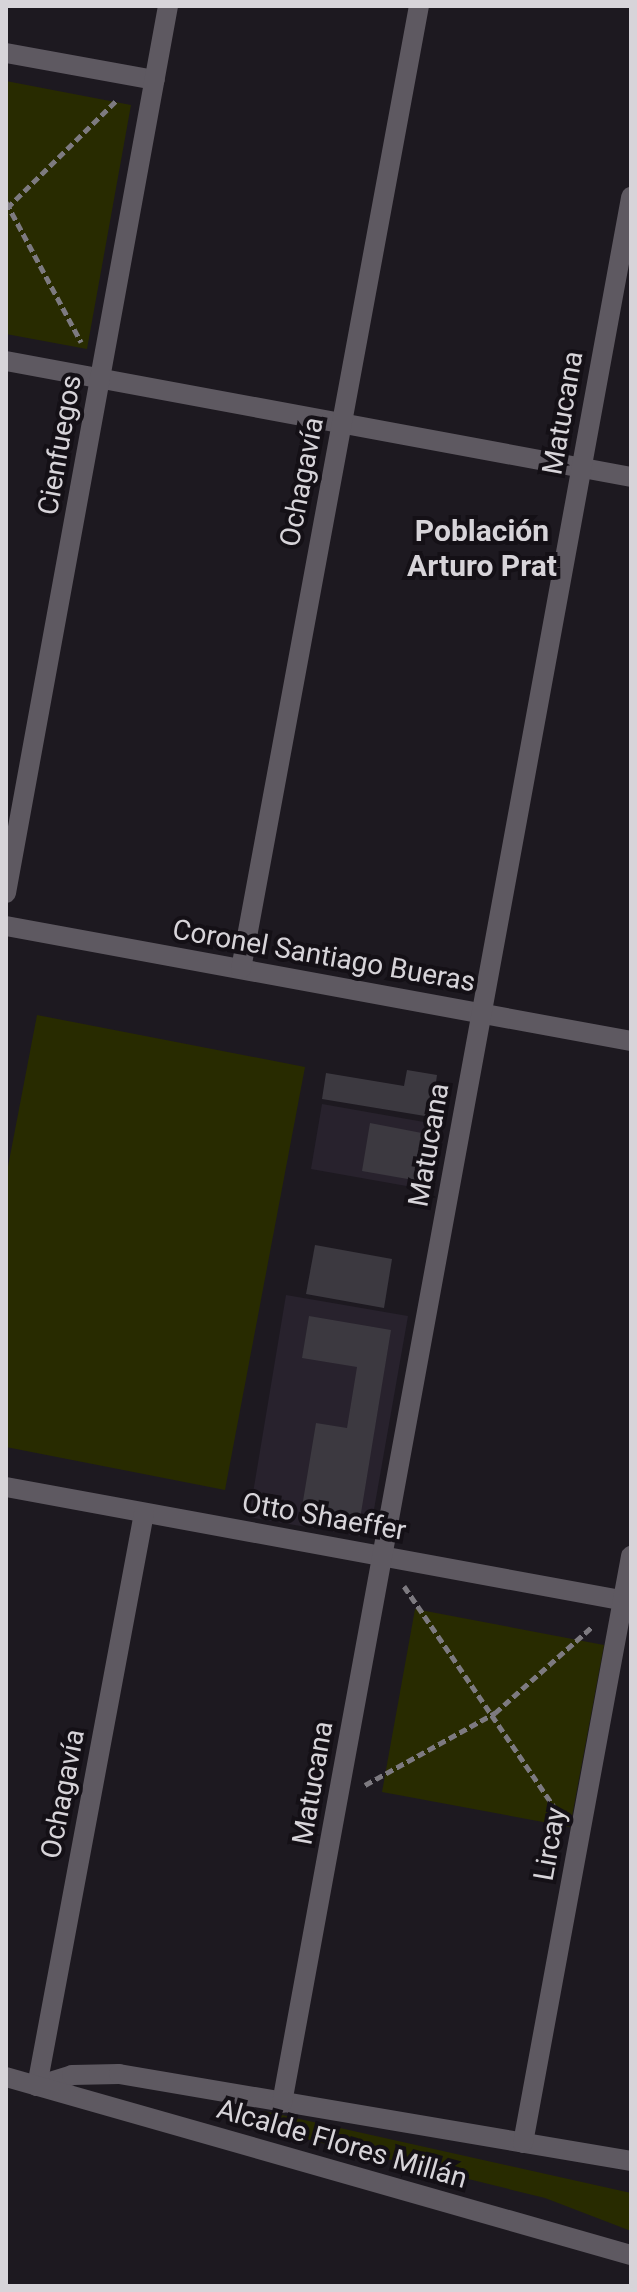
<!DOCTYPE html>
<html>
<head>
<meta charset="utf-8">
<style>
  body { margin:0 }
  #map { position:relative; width:637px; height:2292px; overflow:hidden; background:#1d1920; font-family:Roboto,sans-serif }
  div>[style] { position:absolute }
  .built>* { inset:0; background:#28222d }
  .green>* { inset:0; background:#282b00 }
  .building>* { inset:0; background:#3c3940 }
  .path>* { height:5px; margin-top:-2.5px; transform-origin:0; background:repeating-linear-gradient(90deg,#7d7a80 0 8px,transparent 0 12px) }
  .street>* { height:20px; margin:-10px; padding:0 10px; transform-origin:10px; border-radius:10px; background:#5e5961 }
  .secondary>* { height:20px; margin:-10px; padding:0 10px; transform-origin:10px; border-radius:10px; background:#5e5961 }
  span { translate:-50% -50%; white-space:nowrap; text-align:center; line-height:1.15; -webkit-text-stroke:8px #141016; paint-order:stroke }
  .street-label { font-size:28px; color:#d7d4d9 }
  .neighbourhood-label { font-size:30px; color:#d7d4d9; font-weight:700 }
  .frame { position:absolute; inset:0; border:8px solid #d7d4d9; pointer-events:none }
</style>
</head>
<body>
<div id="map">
  <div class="built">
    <i style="clip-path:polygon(322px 1104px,441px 1125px,429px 1190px,311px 1169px)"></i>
    <i style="clip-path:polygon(286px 1295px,408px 1316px,369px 1538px,249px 1517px)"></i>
  </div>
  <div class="green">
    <i style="clip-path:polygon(6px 81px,131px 105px,87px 349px,6px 334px)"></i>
    <i style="clip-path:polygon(37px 1015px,305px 1067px,225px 1490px,6px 1447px,6px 1177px)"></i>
    <i style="clip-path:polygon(415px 1609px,604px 1645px,570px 1827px,382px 1792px)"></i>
    <i style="clip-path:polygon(264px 2111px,631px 2193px,631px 2231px,545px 2198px,261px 2128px)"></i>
  </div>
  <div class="building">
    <i style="clip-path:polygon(407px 1070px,437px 1075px,431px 1117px,322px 1099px,326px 1073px,404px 1086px)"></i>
    <i style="clip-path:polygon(370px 1123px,427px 1134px,419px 1181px,362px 1171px)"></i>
    <i style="clip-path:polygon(315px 1245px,392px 1259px,384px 1308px,306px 1294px)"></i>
    <i style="clip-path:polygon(309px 1316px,391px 1330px,360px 1519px,300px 1519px,316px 1423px,347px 1428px,357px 1367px,302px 1358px)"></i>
  </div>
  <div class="path">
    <i style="left:6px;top:202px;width:159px;rotate:61.8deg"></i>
    <i style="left:7px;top:208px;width:154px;rotate:-44.5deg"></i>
    <i style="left:404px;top:1586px;width:274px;rotate:55.8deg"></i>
    <i style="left:365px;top:1785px;width:149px;rotate:-29deg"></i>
    <i style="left:495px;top:1713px;width:130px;rotate:-41.6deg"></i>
  </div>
  <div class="street">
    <i style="left:6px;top:53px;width:151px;rotate:10.3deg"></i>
    <i style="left:6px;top:361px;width:636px;rotate:10.51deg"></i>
    <i style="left:6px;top:893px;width:902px;rotate:-79.65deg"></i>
    <i style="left:6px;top:926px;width:635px;rotate:10.43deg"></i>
    <i style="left:241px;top:969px;width:979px;rotate:-79.53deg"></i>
    <i style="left:6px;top:1487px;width:635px;rotate:10.43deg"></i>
    <i style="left:37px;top:2086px;width:37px;rotate:-17deg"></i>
    <i style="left:72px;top:2075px;width:47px;rotate:-1.2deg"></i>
    <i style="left:119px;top:2074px;width:519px;rotate:9.64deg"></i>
    <i style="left:37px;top:2086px;width:583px;rotate:-79.42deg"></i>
    <i style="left:282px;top:2103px;width:1938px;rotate:-79.62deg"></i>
    <i style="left:523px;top:2143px;width:597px;rotate:-79.57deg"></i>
  </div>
  <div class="secondary">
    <i style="left:6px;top:2077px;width:650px;rotate:15.9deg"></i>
  </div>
  <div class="street-label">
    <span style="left:563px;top:413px;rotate:-80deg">Matucana</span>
    <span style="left:60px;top:445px;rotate:-80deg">Cienfuegos</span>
    <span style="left:302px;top:482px;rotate:-79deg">Ochagavía</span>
    <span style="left:324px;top:956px;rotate:10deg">Coronel Santiago Bueras</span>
    <span style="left:429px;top:1145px;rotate:-80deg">Matucana</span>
    <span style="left:324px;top:1517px;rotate:10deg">Otto Shaeffer</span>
    <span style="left:313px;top:1783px;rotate:-80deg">Matucana</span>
    <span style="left:63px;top:1794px;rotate:-79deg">Ochagavía</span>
    <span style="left:550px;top:1844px;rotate:-80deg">Lircay</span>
    <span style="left:342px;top:2144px;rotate:16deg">Alcalde Flores Millán</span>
  </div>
  <div class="neighbourhood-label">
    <span style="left:482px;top:548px">Población<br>Arturo Prat</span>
  </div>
  <div class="frame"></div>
</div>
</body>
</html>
